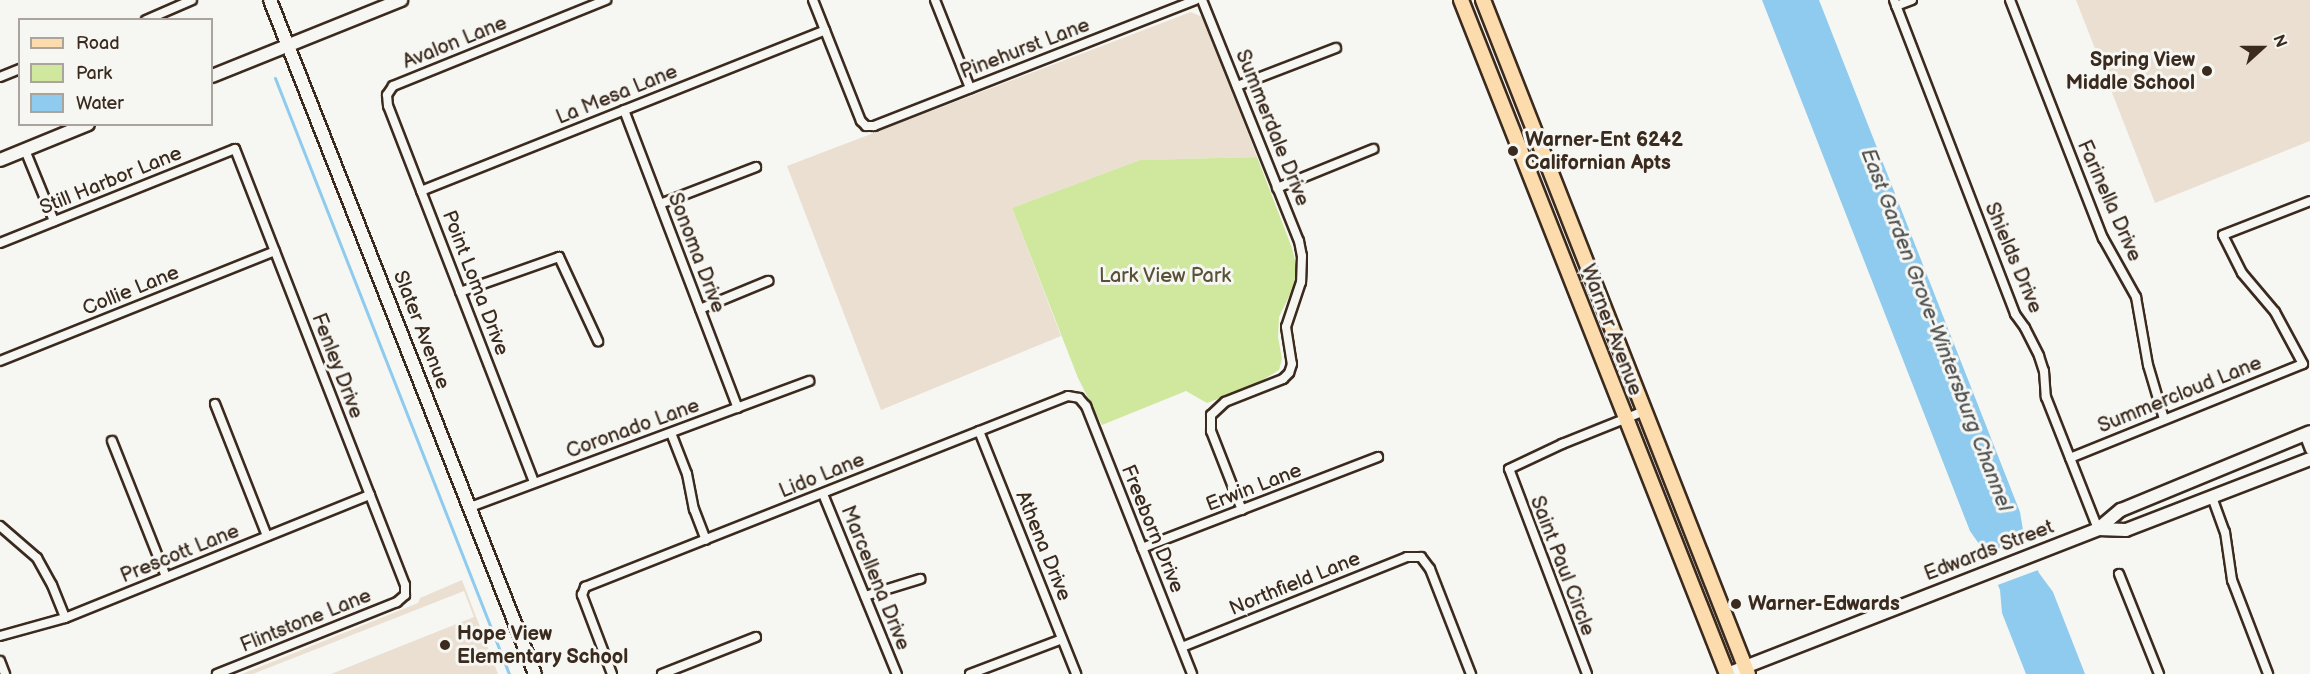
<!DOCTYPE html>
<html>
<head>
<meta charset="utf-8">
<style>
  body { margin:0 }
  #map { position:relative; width:2310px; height:674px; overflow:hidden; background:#f6f6f2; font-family:"Balsamiq Sans",sans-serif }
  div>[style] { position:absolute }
  .built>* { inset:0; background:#ebdfd1 }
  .green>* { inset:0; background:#cfe89e }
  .water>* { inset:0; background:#8ecbee }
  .pier>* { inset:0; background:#f6f6f2 }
  .stream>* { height:3px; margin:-1.5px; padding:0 1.5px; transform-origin:1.5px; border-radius:1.5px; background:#8ecbee }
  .roads { filter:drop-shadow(2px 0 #3b2a1e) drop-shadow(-2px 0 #3b2a1e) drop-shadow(0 2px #3b2a1e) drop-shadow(0 -2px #3b2a1e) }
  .street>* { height:8px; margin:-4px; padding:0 4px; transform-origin:4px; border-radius:4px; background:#f6f6f2 }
  .secondary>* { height:12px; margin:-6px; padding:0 6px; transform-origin:6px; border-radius:6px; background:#f6f6f2 }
  .primary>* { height:14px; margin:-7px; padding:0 7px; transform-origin:7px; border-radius:7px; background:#fcdcac }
  .dots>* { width:16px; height:16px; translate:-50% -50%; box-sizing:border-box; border:3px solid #f6f6f2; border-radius:50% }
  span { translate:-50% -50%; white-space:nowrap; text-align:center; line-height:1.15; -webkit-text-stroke:6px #f6f6f2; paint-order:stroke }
  .street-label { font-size:20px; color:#3b2a1e }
  .poi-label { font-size:20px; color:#3b2a1e; font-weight:700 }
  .right { translate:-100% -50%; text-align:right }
  .left { translate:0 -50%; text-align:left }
  .park-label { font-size:20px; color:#595038 }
  .water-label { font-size:21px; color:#505252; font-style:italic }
  .legend { position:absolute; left:18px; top:18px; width:195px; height:108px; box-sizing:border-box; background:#f6f6f2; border:2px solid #aba49d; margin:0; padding:8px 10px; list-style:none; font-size:18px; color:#3b2a1e }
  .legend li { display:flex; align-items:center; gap:12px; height:30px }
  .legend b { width:30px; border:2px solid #aba49d }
  .north { position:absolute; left:2232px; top:18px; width:60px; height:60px; -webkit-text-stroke:4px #f6f6f2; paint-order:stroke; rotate:69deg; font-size:16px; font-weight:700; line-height:24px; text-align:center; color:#3b2a1e }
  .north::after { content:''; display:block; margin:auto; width:21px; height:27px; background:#3b2a1e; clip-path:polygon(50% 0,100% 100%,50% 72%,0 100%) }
</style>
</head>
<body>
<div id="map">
  <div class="built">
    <i style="clip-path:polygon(2076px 0,2310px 0,2310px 141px,2155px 203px)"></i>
    <i style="clip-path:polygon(1191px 12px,1204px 18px,1257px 157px,1140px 160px,1012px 208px,1061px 336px,881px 410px,787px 166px)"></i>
    <i style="clip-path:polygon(462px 580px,498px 674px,331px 674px,474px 617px,464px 591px,253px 674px,242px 674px,418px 603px,420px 598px)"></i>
  </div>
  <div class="green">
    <i style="clip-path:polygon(1257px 157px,1292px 248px,1297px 268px,1293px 288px,1279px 317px,1278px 337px,1282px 359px,1279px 370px,1254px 385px,1207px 403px,1186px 391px,1102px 425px,1078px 378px,1012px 208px,1140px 160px)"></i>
  </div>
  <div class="water">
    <i style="clip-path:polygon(1762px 0,1819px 0,2020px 512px,2024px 536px,2039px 573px,2053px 592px,2085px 674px,2026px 674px,2002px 613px,2000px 590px,1984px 551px,1970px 531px)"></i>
  </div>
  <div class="pier">
    <i style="clip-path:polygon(2027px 537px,2041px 569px,1995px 586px,1982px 555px)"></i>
  </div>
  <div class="stream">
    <i style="left:275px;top:78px;width:640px;rotate:68.56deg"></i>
  </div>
  <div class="roads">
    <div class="street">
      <i style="left:813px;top:0;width:130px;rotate:68.4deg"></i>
      <i style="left:861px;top:121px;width:7px;rotate:45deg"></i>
      <i style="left:866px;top:126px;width:8px"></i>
      <i style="left:874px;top:126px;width:345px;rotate:-21.4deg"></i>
      <i style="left:935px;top:0;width:95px;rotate:68.3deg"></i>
      <i style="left:1202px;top:0;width:260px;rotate:68.1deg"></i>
      <i style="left:1299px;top:241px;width:15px;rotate:79deg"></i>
      <i style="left:1302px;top:256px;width:26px;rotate:92deg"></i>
      <i style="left:1301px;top:282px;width:47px;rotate:108.4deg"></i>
      <i style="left:1286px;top:327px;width:37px;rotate:81deg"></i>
      <i style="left:1292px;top:364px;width:9px;rotate:108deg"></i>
      <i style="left:1289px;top:373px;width:8px;rotate:135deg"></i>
      <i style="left:1283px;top:379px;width:62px;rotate:158.4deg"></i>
      <i style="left:1225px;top:402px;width:19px;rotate:137deg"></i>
      <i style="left:1211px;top:415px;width:16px;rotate:90deg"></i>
      <i style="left:1211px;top:431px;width:85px;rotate:68.6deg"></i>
      <i style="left:1894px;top:0;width:337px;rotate:68.9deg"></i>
      <i style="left:2015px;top:314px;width:17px;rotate:54deg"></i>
      <i style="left:2025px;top:328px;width:31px;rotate:63deg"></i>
      <i style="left:2039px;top:356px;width:16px;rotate:72deg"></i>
      <i style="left:2044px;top:371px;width:26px;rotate:86deg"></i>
      <i style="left:2046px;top:397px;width:142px;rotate:68.5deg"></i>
      <i style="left:2010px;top:0;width:256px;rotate:68.7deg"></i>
      <i style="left:2103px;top:238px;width:68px;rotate:60.8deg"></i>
      <i style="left:2136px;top:297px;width:69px;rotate:80deg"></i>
      <i style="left:2148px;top:365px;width:56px;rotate:73.5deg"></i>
      <i style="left:1896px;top:6px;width:17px;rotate:-21deg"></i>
      <i style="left:146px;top:20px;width:50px;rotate:-23.5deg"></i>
      <i style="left:0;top:77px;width:22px;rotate:-22deg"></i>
      <i style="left:1237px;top:86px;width:106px;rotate:-21deg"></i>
      <i style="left:624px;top:110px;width:319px;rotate:69.1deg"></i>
      <i style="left:25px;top:150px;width:77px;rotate:67.8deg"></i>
      <i style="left:1277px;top:188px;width:104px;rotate:-22.1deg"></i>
      <i style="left:421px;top:191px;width:435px;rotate:-21.7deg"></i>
      <i style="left:660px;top:204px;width:103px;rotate:-21.1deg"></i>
      <i style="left:0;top:243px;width:253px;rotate:-21.8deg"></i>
      <i style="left:235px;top:149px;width:468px;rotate:68.7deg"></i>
      <i style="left:405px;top:585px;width:10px;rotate:90deg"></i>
      <i style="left:405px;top:595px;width:11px;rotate:139deg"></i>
      <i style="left:397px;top:602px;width:194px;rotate:158.2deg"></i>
      <i style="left:460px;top:292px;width:105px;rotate:-19.5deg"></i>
      <i style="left:559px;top:257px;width:93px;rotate:65.1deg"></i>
      <i style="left:700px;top:309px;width:74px;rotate:-22.4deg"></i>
      <i style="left:0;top:361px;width:296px;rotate:-21.8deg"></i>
      <i style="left:215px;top:404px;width:142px;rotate:68.5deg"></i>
      <i style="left:979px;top:431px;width:262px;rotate:68.2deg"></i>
      <i style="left:671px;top:433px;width:44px;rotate:68.7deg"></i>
      <i style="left:687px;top:474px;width:36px;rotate:79deg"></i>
      <i style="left:694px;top:509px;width:33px;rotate:69deg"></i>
      <i style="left:2304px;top:434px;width:17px;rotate:69deg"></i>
      <i style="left:112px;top:441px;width:146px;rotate:68.3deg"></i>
      <i style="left:2070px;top:458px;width:251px;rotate:-22deg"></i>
      <i style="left:2303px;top:364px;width:59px;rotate:-118.3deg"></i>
      <i style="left:2275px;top:312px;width:51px;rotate:-130.2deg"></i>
      <i style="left:2242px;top:273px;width:42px;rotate:-116.6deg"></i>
      <i style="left:2223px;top:235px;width:93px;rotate:-21.3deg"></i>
      <i style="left:534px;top:482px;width:403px;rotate:-111.2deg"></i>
      <i style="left:388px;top:106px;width:11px;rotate:-95deg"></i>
      <i style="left:387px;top:95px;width:11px;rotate:-56deg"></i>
      <i style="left:393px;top:86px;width:230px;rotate:-22deg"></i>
      <i style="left:823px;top:494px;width:195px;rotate:67.7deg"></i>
      <i style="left:2212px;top:497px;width:37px;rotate:70deg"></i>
      <i style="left:2225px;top:532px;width:49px;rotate:81.7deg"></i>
      <i style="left:2232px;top:580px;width:101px;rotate:69deg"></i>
      <i style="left:470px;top:507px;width:362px;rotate:-20.4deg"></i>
      <i style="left:0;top:526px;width:49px;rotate:40.9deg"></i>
      <i style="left:37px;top:558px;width:31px;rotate:61deg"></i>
      <i style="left:52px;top:585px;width:35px;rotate:68deg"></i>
      <i style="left:1142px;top:548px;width:253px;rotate:-21.1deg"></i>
      <i style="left:2119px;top:574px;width:108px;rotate:68.2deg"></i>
      <i style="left:865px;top:596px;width:58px;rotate:-17.2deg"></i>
      <i style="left:0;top:636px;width:67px;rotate:-15.5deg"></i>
      <i style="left:65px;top:618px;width:329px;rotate:-22deg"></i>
      <i style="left:1182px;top:647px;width:242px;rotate:-21.8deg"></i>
      <i style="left:1407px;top:557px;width:14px"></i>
      <i style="left:1421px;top:557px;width:15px;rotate:53deg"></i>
      <i style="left:1430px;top:569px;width:113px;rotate:68.7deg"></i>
      <i style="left:0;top:661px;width:14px;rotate:69deg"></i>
      <i style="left:612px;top:674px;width:85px;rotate:-110.8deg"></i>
      <i style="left:582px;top:595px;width:9px;rotate:-69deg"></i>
      <i style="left:585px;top:587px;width:519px;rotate:-21.58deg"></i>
      <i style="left:1068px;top:396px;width:11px;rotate:10deg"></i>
      <i style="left:1079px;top:398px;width:11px;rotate:49deg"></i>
      <i style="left:1086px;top:406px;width:288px;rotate:68.4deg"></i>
      <i style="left:662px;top:674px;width:101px;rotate:-21.5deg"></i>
      <i style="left:970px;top:674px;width:98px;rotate:-20.8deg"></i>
      <i style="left:1587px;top:674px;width:219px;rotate:-110.8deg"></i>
      <i style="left:1509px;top:469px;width:59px;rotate:-25.3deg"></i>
      <i style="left:1562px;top:444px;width:88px;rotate:-21.9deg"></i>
    </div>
    <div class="secondary">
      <i style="left:270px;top:0;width:724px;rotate:68.54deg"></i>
      <i style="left:212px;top:76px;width:204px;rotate:-21.9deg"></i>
      <i style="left:0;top:160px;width:95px;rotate:-22.2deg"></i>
      <i style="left:2098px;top:529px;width:28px;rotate:2deg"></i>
      <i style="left:2126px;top:530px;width:197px;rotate:-21.1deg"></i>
      <i style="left:1727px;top:674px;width:398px;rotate:-21.3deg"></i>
      <i style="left:2098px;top:529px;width:30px;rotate:-40deg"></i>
      <i style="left:2121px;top:510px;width:204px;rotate:-22.4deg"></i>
    </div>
    <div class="primary">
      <i style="left:1461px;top:0;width:725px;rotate:68.46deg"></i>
      <i style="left:1483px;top:0;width:724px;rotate:68.54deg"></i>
    </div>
  </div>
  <div class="dots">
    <i style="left:2207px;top:71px;background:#3b2a1e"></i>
    <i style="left:1513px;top:151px;background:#3b2a1e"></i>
    <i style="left:1736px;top:604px;background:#3b2a1e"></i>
    <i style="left:445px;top:645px;background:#3b2a1e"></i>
  </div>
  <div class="street-label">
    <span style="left:455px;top:43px;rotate:-22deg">Avalon Lane</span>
    <span style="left:1025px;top:49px;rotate:-21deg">Pinehurst Lane</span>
    <span style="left:617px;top:95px;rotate:-22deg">La Mesa Lane</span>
    <span style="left:1272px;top:128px;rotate:68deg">Summerdale Drive</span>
    <span style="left:111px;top:181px;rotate:-22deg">Still Harbor Lane</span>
    <span style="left:2109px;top:201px;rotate:66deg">Farinella Drive</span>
    <span style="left:696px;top:253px;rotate:69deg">Sonoma Drive</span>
    <span style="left:2013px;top:258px;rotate:67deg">Shields Drive</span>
    <span style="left:475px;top:283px;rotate:69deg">Point Loma Drive</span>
    <span style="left:131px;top:291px;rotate:-22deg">Collie Lane</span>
    <span style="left:421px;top:330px;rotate:69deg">Slater Avenue</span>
    <span style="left:1611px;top:330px;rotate:69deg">Warner Avenue</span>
    <span style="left:337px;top:366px;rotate:69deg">Fenley Drive</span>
    <span style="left:2180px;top:395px;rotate:-22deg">Summercloud Lane</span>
    <span style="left:633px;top:429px;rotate:-20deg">Coronado Lane</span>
    <span style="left:822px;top:476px;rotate:-22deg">Lido Lane</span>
    <span style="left:1254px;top:488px;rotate:-21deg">Erwin Lane</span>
    <span style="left:1152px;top:529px;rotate:68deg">Freeborn Drive</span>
    <span style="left:1043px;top:546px;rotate:68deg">Athena Drive</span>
    <span style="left:1989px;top:551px;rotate:-21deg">Edwards Street</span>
    <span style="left:180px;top:554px;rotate:-22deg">Prescott Lane</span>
    <span style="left:1562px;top:566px;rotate:69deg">Saint Paul Circle</span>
    <span style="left:875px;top:578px;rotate:68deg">Marcellena Drive</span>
    <span style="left:1295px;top:584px;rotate:-22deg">Northfield Lane</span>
    <span style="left:306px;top:621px;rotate:-22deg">Flintstone Lane</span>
  </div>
  <div class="poi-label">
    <span class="right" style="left:2195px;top:72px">Spring View<br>Middle School</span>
    <span class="left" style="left:1525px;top:152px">Warner-Ent 6242<br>Californian Apts</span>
    <span class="left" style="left:1748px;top:604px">Warner-Edwards</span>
    <span class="left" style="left:457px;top:646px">Hope View<br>Elementary School</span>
  </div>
  <div class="park-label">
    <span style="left:1165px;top:276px">Lark View Park</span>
  </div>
  <div class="water-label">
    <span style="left:1936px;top:330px;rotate:69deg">East Garden Grove-Wintersburg Channel</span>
  </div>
  <ul class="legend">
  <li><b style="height:8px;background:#fcdcac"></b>Road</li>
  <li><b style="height:16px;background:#cfe89e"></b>Park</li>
  <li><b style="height:16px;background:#8ecbee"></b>Water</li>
  </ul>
  <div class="north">N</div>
</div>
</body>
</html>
